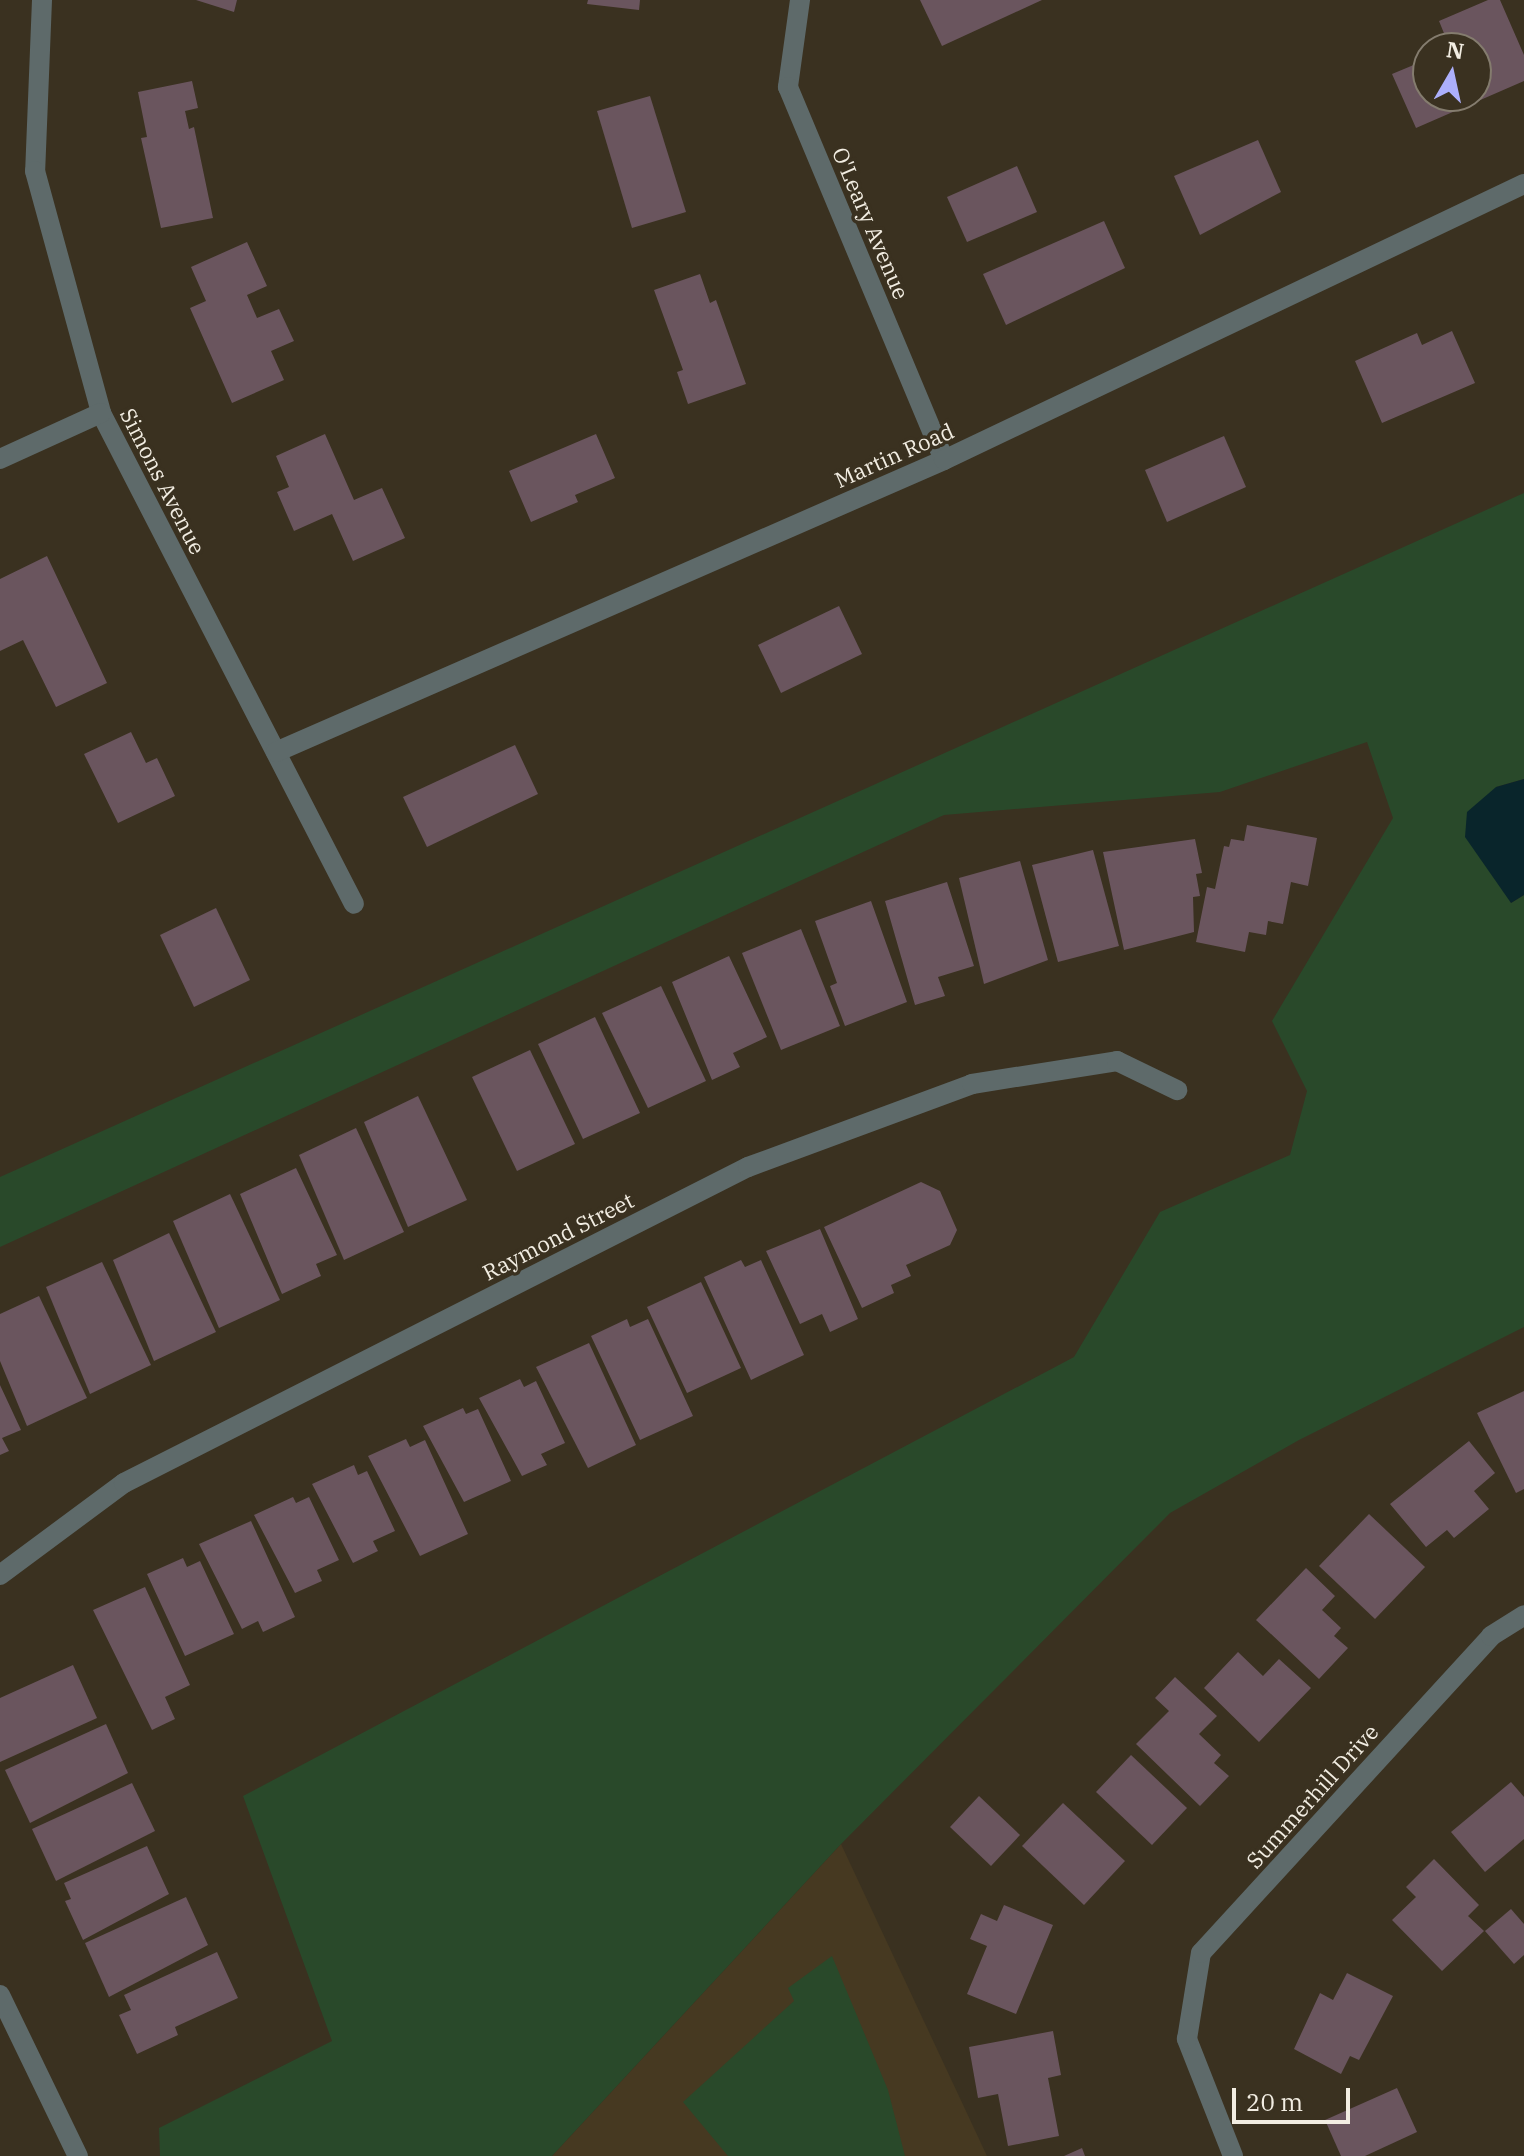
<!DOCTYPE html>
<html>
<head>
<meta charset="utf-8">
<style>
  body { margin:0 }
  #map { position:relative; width:1524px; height:2156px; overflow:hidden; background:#3a3120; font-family:"IBM Plex Serif",serif }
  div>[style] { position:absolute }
  .built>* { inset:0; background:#463921 }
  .green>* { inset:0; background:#29492a }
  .water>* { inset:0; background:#09252b }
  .building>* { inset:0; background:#6a555e }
  .minor>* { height:20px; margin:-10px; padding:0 10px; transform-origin:10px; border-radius:10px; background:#5e6a6a }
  span { translate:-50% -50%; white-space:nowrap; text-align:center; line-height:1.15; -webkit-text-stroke:7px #3a3120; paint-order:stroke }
  .street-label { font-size:22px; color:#f2ede2 }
  .north { position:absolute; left:1412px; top:32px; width:80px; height:80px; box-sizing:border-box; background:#3a3120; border:2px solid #847c6e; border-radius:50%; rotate:9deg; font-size:22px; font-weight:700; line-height:32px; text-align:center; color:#f2ede2 }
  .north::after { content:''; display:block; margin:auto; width:28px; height:36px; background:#acaffb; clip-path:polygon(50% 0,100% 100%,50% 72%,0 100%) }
  .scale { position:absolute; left:1232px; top:2088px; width:118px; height:36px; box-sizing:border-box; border:4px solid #f2ede2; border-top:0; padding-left:10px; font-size:24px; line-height:28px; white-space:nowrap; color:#f2ede2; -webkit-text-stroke:6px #3a3120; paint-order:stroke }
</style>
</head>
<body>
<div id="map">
  <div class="built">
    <i style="clip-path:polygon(841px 1844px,987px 2156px,552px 2156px)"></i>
  </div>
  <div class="green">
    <i style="clip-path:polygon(1524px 493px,1524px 779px,1496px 787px,1511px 903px,1524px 895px,1524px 1327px,1299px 1440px,1170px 1513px,841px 1844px,552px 2156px,160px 2156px,159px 2128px,332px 2041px,243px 1796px,1074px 1357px,1160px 1212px,1290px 1155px,1307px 1091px,1272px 1021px,1393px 818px,1367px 742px,1220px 792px,944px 815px,0 1247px,0 1177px)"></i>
    <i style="clip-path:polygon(832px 1956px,888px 2090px,905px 2156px,728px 2156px,683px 2102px,794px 2001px,788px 1988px)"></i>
  </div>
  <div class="water">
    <i style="clip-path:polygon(1524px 779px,1524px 895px,1511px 903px,1465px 837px,1467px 812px,1496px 787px)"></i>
  </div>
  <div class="building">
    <i style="clip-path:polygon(196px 0,237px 0,234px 12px)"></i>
    <i style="clip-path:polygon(588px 0,640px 0,639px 10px,587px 4px)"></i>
    <i style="clip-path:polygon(920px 0,1042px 0,942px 46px)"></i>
    <i style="clip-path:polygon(1488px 0,1500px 0,1524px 55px,1524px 81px,1416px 128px,1392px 74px,1428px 59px,1428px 96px,1476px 96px,1476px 48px,1450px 48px,1439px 21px)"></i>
    <i style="clip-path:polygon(192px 81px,198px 108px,185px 111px,189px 129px,194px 127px,213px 218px,161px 228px,141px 138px,147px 137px,138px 92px)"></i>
    <i style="clip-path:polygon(650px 96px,686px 212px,632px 228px,597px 111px)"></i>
    <i style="clip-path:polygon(1258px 140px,1281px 192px,1200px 235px,1174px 176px)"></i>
    <i style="clip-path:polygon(1017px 166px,1037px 212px,967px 242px,947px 197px)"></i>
    <i style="clip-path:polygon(1104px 221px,1125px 268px,1006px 325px,983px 274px)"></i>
    <i style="clip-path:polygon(247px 242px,267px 286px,247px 295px,257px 318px,279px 309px,294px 341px,271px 351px,284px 380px,232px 403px,190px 308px,206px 301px,191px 267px)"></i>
    <i style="clip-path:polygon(700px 274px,710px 303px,716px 300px,746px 384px,688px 404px,677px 372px,683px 370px,654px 290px)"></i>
    <i style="clip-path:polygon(1452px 331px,1475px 383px,1382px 423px,1355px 361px,1417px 333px,1422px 345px)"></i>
    <i style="clip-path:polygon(325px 434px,354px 500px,382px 488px,405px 538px,353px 561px,332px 514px,294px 531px,277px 492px,289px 487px,276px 456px)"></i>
    <i style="clip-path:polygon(596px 434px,615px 478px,575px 495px,578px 502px,531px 522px,509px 471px)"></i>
    <i style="clip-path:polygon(1224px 436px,1246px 487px,1167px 522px,1145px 470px)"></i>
    <i style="clip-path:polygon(47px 556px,107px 683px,56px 707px,23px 640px,0 651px,0 579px)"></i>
    <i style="clip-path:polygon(839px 606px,862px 654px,781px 693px,758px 645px)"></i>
    <i style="clip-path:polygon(131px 732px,146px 763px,157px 758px,175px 796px,118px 823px,84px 754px)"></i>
    <i style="clip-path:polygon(515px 745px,538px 794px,427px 847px,403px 797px)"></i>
    <i style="clip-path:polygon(1247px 825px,1317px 838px,1308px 886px,1291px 882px,1283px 924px,1268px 921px,1266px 935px,1249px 932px,1245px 952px,1196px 942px,1207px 887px,1215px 889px,1224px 846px,1229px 847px,1231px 839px,1244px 841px)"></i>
    <i style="clip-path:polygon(1195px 839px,1202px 873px,1196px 874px,1200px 896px,1193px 897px,1194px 932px,1124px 950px,1103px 852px)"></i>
    <i style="clip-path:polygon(1093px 850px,1119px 946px,1058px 962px,1032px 865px)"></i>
    <i style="clip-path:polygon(1020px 861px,1048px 960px,984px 984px,959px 878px)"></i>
    <i style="clip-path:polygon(947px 882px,974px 966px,938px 977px,945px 996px,915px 1005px,885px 901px)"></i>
    <i style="clip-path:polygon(871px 901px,907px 1002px,845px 1026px,830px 986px,837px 983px,815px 921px)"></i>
    <i style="clip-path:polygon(216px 908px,250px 980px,194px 1007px,160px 935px)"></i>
    <i style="clip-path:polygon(801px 929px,840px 1026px,781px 1050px,742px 953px)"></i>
    <i style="clip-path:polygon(729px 956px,767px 1037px,733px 1053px,740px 1067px,712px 1080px,672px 982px)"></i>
    <i style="clip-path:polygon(661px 986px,706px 1081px,648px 1108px,602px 1013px)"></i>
    <i style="clip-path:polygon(595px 1017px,640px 1113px,583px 1139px,538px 1044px)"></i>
    <i style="clip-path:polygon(530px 1050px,575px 1144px,517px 1171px,472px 1077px)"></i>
    <i style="clip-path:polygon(418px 1096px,467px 1200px,408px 1227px,364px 1122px)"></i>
    <i style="clip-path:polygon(356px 1128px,404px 1232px,344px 1260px,299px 1155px)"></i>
    <i style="clip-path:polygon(296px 1168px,337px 1255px,316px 1264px,321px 1276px,282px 1294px,240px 1194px)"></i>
    <i style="clip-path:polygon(921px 1182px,940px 1191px,957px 1230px,950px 1245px,906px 1265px,911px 1276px,891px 1285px,894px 1293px,862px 1308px,824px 1227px)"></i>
    <i style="clip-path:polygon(230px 1194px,280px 1300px,219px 1328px,173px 1221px)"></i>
    <i style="clip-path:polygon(820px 1229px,858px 1319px,830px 1332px,822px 1314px,800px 1324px,766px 1251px)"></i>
    <i style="clip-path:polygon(169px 1233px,216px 1332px,154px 1361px,113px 1260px)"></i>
    <i style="clip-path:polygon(741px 1260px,745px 1267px,761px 1260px,804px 1355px,751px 1380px,704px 1277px)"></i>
    <i style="clip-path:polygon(102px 1262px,151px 1365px,90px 1394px,46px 1287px)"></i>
    <i style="clip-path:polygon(701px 1282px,741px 1368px,687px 1393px,647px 1307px)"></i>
    <i style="clip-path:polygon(39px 1296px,87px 1398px,27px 1426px,0 1361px,0 1314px)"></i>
    <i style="clip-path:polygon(627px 1319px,630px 1327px,648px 1319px,693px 1416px,640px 1440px,591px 1336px)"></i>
    <i style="clip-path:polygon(589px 1343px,636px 1445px,588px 1468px,536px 1367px)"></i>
    <i style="clip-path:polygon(520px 1379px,524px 1387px,536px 1381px,565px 1443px,541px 1454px,547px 1465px,522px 1476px,479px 1398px)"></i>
    <i style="clip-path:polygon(0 1385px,21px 1430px,2px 1438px,9px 1451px,0 1455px)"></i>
    <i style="clip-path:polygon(1524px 1391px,1524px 1489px,1516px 1493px,1477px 1413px)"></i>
    <i style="clip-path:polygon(463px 1408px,466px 1414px,478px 1409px,511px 1481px,464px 1502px,423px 1426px)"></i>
    <i style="clip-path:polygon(406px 1439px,410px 1447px,425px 1440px,468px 1534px,420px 1556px,368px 1456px)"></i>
    <i style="clip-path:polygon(1469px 1441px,1495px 1473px,1474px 1491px,1489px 1509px,1454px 1538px,1447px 1530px,1426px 1547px,1390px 1504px)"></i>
    <i style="clip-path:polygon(354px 1465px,358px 1475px,367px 1471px,395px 1531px,373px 1541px,378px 1551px,353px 1563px,312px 1484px)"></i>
    <i style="clip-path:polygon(293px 1497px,296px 1503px,309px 1497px,339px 1560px,317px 1570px,322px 1581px,295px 1593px,254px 1515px)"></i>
    <i style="clip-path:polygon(1369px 1514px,1425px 1567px,1375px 1619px,1319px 1566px)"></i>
    <i style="clip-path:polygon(251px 1521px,295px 1617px,263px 1632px,258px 1621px,242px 1629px,199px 1544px)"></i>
    <i style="clip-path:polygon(183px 1558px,187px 1567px,200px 1561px,234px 1634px,185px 1656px,147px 1574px)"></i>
    <i style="clip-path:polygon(1306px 1568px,1335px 1596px,1322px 1610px,1341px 1628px,1334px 1636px,1348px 1648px,1319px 1679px,1256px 1620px)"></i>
    <i style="clip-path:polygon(145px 1587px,190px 1685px,165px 1697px,175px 1719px,152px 1730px,93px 1610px)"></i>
    <i style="clip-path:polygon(1238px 1652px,1263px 1676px,1279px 1659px,1311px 1688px,1259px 1742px,1204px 1688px)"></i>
    <i style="clip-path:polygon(73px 1665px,97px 1718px,0 1762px,0 1698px)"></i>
    <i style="clip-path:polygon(1175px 1677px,1217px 1716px,1199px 1734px,1221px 1755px,1214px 1763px,1229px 1776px,1200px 1806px,1136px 1744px,1169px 1711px,1155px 1698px)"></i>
    <i style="clip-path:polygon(106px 1724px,128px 1773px,30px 1823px,5px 1770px)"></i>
    <i style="clip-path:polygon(1131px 1755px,1187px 1808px,1152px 1845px,1096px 1792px)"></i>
    <i style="clip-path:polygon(1511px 1782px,1524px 1797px,1524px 1839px,1485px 1872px,1451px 1832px)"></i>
    <i style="clip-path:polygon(132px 1783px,155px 1831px,56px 1881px,32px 1829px)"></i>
    <i style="clip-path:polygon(979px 1796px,1020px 1835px,991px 1866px,950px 1827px)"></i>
    <i style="clip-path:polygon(1063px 1803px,1125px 1861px,1084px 1905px,1022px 1846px)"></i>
    <i style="clip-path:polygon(147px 1846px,169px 1894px,83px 1940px,65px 1901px,71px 1899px,64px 1883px)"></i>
    <i style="clip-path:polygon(1434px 1859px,1479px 1905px,1468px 1916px,1484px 1931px,1442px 1971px,1392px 1920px,1416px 1897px,1406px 1887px)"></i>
    <i style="clip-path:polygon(186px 1897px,208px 1945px,109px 1997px,85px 1943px)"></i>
    <i style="clip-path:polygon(1004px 1905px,1053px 1925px,1016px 2014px,967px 1994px,987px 1946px,970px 1939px,981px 1914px,997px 1921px)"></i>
    <i style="clip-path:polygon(1511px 1909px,1524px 1924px,1524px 1955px,1514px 1964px,1485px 1931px)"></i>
    <i style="clip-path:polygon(217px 1952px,238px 1998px,175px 2027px,178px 2035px,137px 2054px,119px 2015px,131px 2010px,124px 1995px)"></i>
    <i style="clip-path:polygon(1347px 1973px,1393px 1996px,1359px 2060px,1350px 2056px,1341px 2074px,1294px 2049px,1320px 1993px,1333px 2000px)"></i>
    <i style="clip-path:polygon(1053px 2031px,1061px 2075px,1048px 2078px,1059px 2136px,1008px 2146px,998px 2094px,978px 2098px,969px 2047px)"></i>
    <i style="clip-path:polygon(1397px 2088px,1417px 2132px,1365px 2156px,1341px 2156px,1325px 2120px)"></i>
    <i style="clip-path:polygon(1082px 2148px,1085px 2156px,1064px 2156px)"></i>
  </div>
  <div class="minor">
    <i style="left:42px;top:0;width:171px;rotate:92.3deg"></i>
    <i style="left:35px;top:171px;width:251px;rotate:74.7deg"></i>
    <i style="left:101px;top:413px;width:552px;rotate:62.74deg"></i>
    <i style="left:800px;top:0;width:88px;rotate:97.9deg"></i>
    <i style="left:788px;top:87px;width:404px;rotate:67.3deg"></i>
    <i style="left:0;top:459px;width:111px;rotate:-24.5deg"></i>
    <i style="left:276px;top:752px;width:729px;rotate:-23.61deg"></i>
    <i style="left:944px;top:460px;width:642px;rotate:-25.45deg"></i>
    <i style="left:0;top:1575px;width:154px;rotate:-36.6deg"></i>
    <i style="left:124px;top:1483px;width:699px;rotate:-26.86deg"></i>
    <i style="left:748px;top:1167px;width:239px;rotate:-20.3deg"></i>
    <i style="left:972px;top:1084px;width:147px;rotate:-9deg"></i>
    <i style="left:1117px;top:1061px;width:67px;rotate:25.8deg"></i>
    <i style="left:0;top:1995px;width:179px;rotate:64.2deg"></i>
    <i style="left:1233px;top:2156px;width:126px;rotate:-111.5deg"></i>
    <i style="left:1187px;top:2039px;width:87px;rotate:-80.8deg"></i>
    <i style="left:1201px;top:1953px;width:430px;rotate:-47.5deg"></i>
    <i style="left:1491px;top:1636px;width:39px;rotate:-32deg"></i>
  </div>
  <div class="street-label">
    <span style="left:871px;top:223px;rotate:67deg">O'Leary Avenue</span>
    <span style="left:894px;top:455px;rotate:-24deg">Martin Road</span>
    <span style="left:163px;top:481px;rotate:63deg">Simons Avenue</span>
    <span style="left:558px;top:1236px;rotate:-27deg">Raymond Street</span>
    <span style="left:1312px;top:1796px;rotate:-48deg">Summerhill Drive</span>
  </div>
  <div class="north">N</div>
  <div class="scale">20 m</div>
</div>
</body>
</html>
